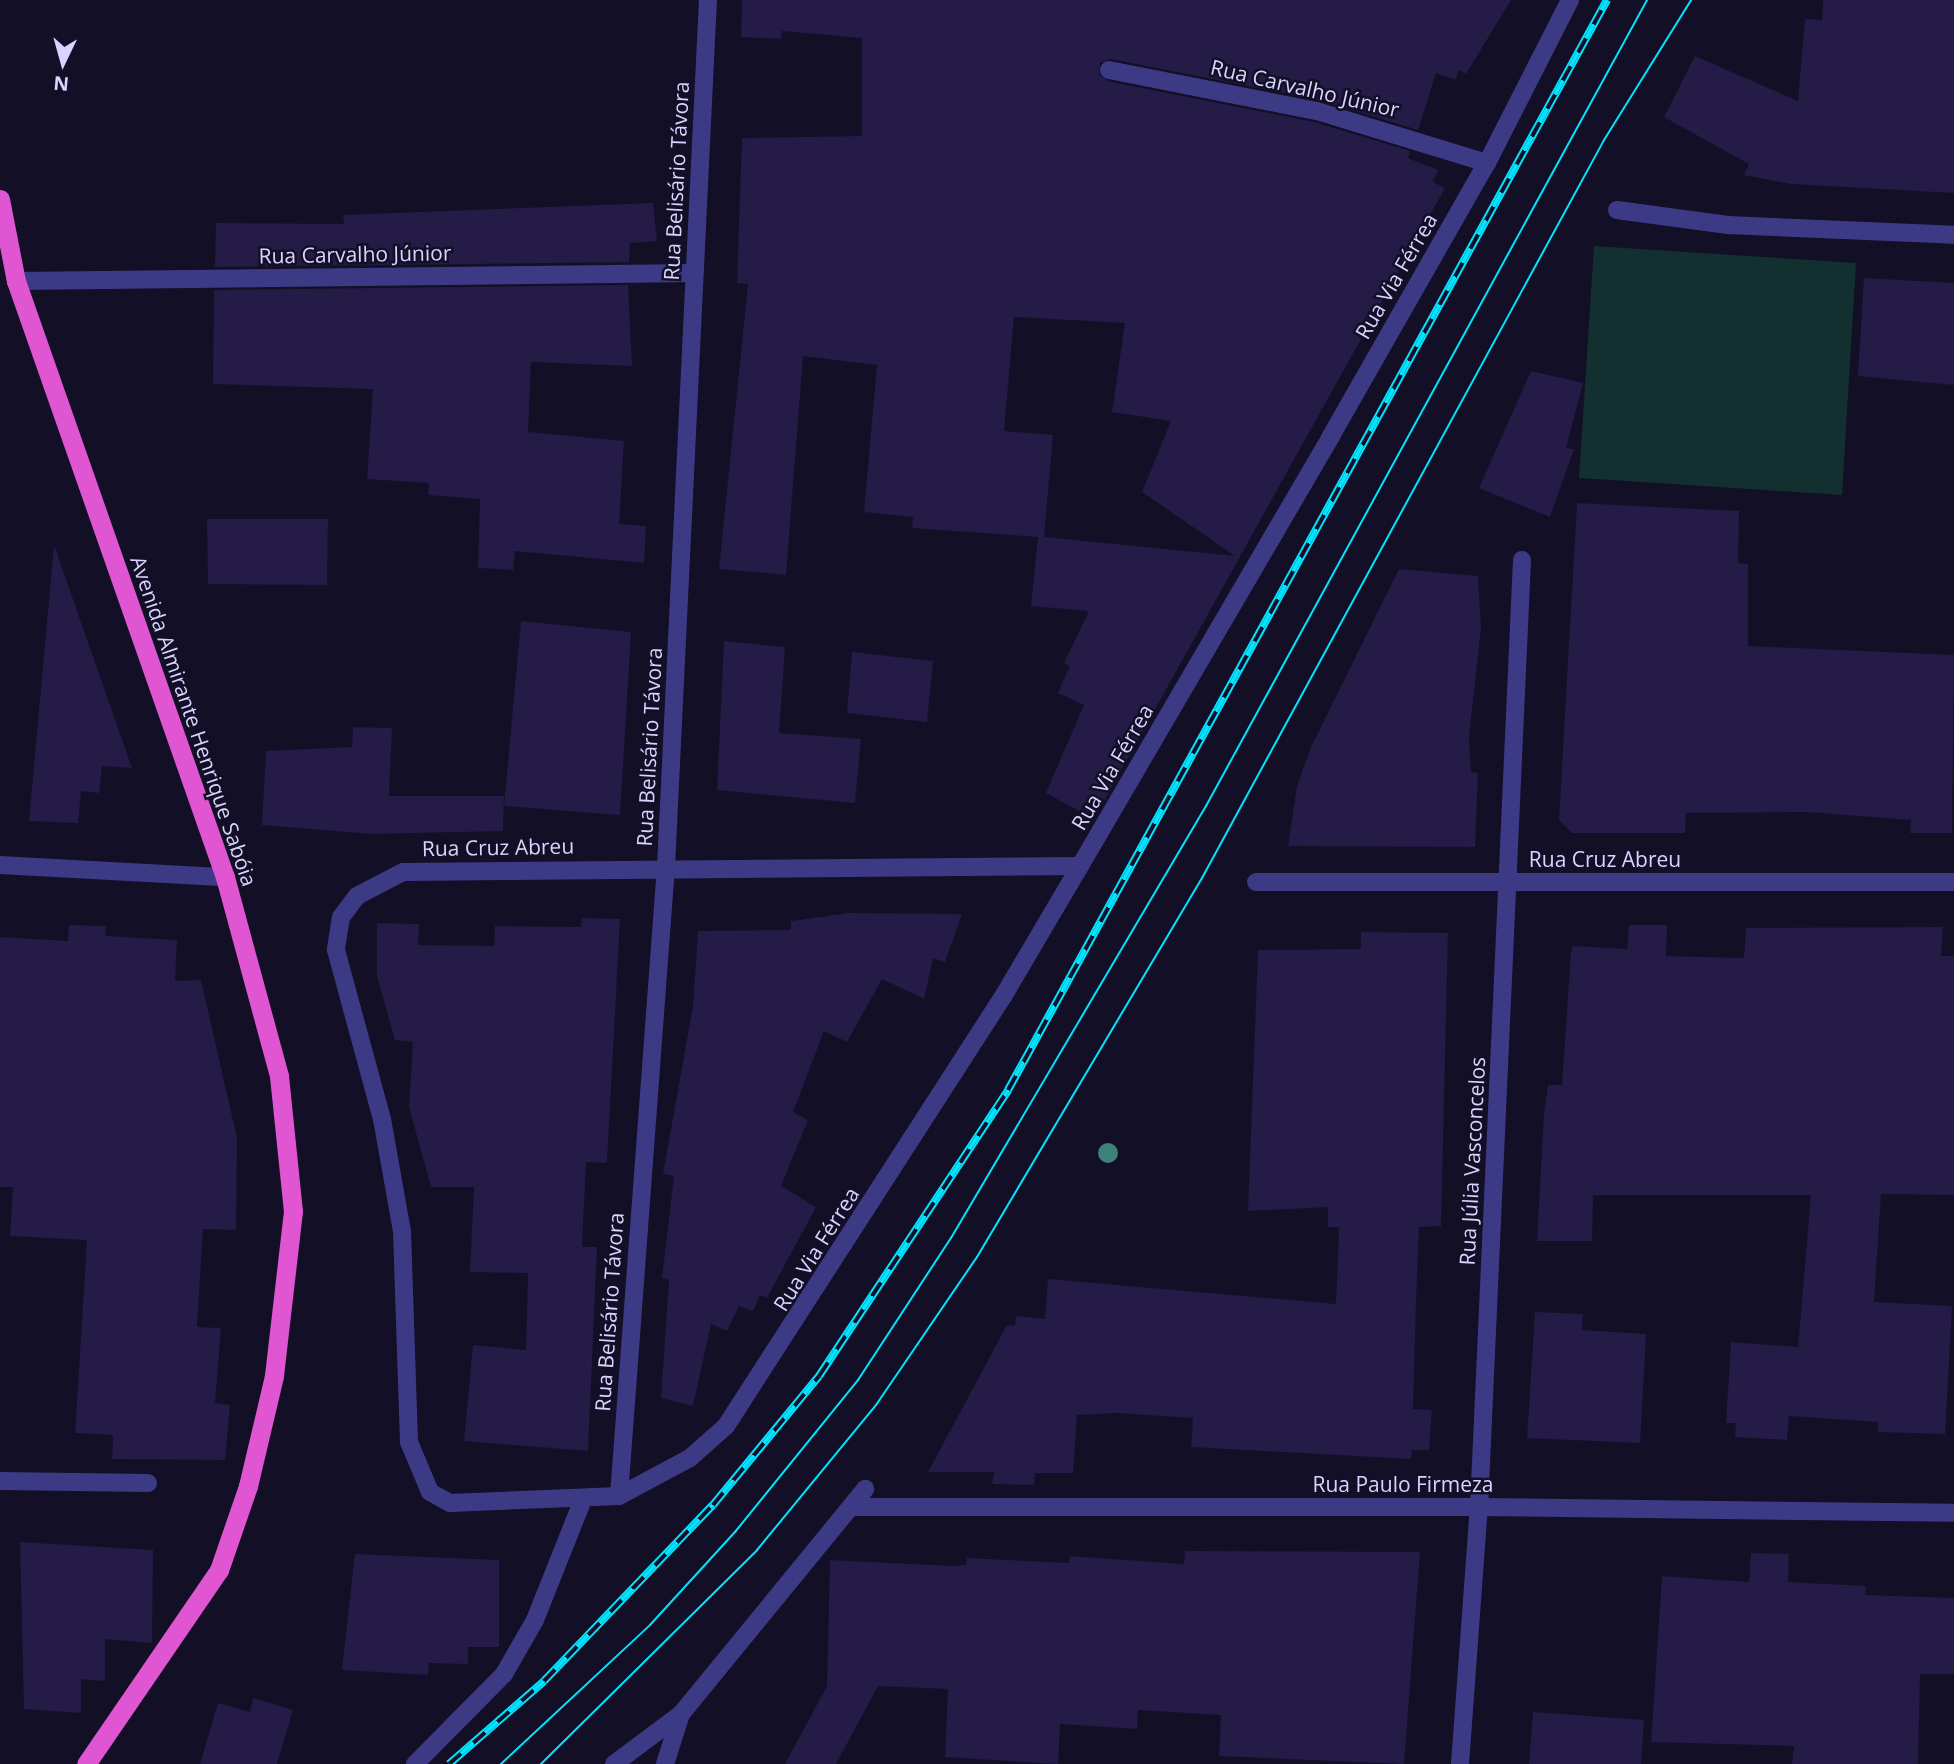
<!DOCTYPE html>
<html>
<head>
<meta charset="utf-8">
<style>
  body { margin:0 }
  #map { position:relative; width:1954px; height:1764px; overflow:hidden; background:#130f26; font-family:"Open Sans",sans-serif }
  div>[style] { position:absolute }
  .green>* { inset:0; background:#12302f }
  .building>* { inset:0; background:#241b47 }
  .service>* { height:18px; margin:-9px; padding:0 9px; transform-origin:9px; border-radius:9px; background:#3d3a85 }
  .pedestrian>* { height:18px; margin:-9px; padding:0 9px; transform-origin:9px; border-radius:9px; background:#3d3a85 }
  .minor>* { height:18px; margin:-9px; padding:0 9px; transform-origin:9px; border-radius:9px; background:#3d3a85 }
  .tertiary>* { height:18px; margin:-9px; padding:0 9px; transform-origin:9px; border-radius:9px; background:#3d3a85 }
  .trunk>* { height:19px; margin:-9.5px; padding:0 9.5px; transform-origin:9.5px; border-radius:9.5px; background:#e055d1 }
  .tram>* { height:2px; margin:-1px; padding:0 1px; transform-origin:1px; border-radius:1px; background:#00e5ff }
  .rail>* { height:8px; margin-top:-4px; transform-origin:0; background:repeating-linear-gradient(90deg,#130f26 0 16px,#00e5ff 0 32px); box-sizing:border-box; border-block:2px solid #00e5ff }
  .trees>* { width:20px; height:20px; margin:-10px; border-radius:50%; background:#3d827b }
  span { translate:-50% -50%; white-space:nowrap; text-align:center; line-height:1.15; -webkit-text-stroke:5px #130f26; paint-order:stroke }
  .street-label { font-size:21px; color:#d9d4ff }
  .north { position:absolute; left:28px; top:28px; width:70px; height:70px; -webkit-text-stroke:5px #130f26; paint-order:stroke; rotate:185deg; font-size:19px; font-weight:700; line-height:28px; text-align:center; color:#d9d4ff }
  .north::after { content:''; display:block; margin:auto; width:24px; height:32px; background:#d9d4ff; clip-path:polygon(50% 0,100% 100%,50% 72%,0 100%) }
</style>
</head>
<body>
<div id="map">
  <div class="green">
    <i style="clip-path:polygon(1594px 246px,1856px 263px,1842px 495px,1579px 478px)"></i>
  </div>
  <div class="building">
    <i style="clip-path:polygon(evenodd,742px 0,1511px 0,1466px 74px,1459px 70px,1455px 80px,1436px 73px,1418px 130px,1319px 100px,1111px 59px,1100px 63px,1099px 74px,1107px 81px,1314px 122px,1410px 151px,1408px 158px,1438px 170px,1433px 182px,1445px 188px,1094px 819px,1046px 793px,1084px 705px,1058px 693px,1070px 666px,1064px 663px,1089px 611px,1031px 606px,1038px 537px,912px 528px,913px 517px,864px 512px,877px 365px,803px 356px,786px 575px,719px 569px,748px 284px,737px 283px,742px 138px,862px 136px,862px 38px,782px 31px,781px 39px,741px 37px,742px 0,1014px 317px,1125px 323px,1112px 412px,1171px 421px,1142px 492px,1235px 556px,1044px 537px,1053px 435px,1004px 431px,1014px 317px)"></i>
    <i style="clip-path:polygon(1823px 0,1954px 0,1954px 193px,1791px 184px,1744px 175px,1749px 164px,1664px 117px,1695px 56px,1798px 101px,1805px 19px,1822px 20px)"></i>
    <i style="clip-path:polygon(653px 203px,657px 241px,630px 243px,629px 262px,215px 267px,216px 223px,344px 224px,343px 215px)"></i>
    <i style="clip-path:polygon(1864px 278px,1954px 283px,1954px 385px,1858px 376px)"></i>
    <i style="clip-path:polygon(628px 285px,632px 366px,531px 362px,528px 432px,624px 441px,619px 524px,646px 526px,644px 563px,515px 551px,513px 570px,478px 568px,480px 499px,428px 495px,429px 483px,367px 479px,373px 389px,213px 384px,214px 290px)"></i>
    <i style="clip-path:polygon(1531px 371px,1583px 383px,1566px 448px,1574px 449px,1550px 517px,1479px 488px)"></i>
    <i style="clip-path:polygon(1577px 503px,1739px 511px,1738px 563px,1748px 564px,1748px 646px,1954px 655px,1952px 833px,1910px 833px,1911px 820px,1807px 812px,1686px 813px,1685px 833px,1572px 833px,1559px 820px)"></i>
    <i style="clip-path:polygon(207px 519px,328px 519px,327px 585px,208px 584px)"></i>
    <i style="clip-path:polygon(54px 545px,132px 768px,102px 766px,99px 793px,81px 791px,78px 823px,29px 821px)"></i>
    <i style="clip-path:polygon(1399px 569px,1478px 576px,1481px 629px,1469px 737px,1471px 772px,1478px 773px,1475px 847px,1288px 846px,1297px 786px,1311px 747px)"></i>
    <i style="clip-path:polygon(521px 621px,631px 632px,620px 815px,504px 806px)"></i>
    <i style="clip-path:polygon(724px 641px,785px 647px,779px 733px,861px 739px,855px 803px,717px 790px)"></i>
    <i style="clip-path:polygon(852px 652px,933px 661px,927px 722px,847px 713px)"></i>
    <i style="clip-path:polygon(353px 727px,392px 728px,389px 796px,504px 796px,503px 831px,371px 834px,262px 825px,266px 751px,352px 747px)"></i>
    <i style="clip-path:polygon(849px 913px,962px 914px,945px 962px,933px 958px,924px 999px,882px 979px,847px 1042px,824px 1031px,793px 1112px,808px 1120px,781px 1186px,816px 1207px,767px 1298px,760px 1295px,753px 1311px,739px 1306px,727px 1331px,711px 1324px,693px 1406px,661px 1398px,669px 1280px,662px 1278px,674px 1176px,663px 1174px,693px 1006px,698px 931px,791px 930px,791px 921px)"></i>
    <i style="clip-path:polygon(582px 918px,620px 919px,607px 1163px,586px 1162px,582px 1247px,597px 1247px,588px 1451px,464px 1441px,473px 1345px,526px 1350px,528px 1273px,470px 1272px,474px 1187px,431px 1187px,409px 1107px,413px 1042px,395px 1040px,377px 976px,377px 923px,419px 924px,418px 945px,494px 946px,495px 926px,581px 927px)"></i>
    <i style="clip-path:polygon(69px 925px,106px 926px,105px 936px,177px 940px,175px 981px,201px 980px,237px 1138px,236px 1230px,203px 1229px,197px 1327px,221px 1328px,215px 1403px,230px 1405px,225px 1460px,112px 1459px,113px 1435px,75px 1433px,87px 1240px,10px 1236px,13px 1187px,0 1187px,0 937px,68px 941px)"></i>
    <i style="clip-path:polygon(1629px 925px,1667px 925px,1666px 956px,1744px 958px,1746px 928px,1943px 927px,1941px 956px,1954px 956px,1954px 1195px,1881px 1194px,1874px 1302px,1952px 1306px,1945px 1434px,1878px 1432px,1878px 1422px,1789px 1416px,1787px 1440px,1735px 1437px,1736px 1423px,1726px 1423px,1731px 1342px,1798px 1347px,1811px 1195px,1593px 1195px,1592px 1241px,1537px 1241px,1544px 1113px,1548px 1085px,1562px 1085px,1571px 952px,1573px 946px,1627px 949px)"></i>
    <i style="clip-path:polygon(1361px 932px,1448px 933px,1441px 1226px,1419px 1227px,1416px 1303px,1413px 1409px,1432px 1410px,1429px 1450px,1412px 1450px,1411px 1459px,1191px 1447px,1193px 1418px,1116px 1413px,1077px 1415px,1073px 1473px,1035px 1473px,1034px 1485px,992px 1484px,994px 1472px,928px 1472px,1007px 1325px,1015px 1326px,1016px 1316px,1045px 1319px,1048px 1279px,1336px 1304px,1339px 1227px,1328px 1227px,1328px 1207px,1248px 1211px,1258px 950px,1361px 949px)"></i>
    <i style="clip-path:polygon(1535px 1312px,1583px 1314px,1582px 1330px,1646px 1334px,1640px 1443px,1527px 1438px)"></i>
    <i style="clip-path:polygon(20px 1542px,153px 1550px,152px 1643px,105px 1639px,105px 1681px,81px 1679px,81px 1713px,24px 1709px)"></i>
    <i style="clip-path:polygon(1185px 1551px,1420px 1552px,1404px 1764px,1219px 1756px,1221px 1715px,1138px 1710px,1137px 1729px,1060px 1724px,1058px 1764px,945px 1757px,948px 1689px,878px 1686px,836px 1764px,785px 1764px,827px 1686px,830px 1560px,953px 1566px,966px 1565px,967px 1558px,1069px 1563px,1070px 1556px,1184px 1564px)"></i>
    <i style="clip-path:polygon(1751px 1553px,1789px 1554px,1788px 1582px,1866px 1586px,1865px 1595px,1954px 1598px,1954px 1674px,1920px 1674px,1918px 1764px,1792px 1764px,1794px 1746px,1651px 1742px,1662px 1576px,1749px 1582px)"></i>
    <i style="clip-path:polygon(355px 1554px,499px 1560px,499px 1647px,468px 1647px,468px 1664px,429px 1663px,428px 1675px,342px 1670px)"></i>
    <i style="clip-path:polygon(253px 1698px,293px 1710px,277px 1764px,200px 1764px,218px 1703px,250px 1712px)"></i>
    <i style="clip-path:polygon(1533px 1712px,1644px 1720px,1641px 1764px,1529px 1764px)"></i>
  </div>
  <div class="service">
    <i style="left:1109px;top:70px;width:212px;rotate:11.2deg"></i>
    <i style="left:1317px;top:111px;width:178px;rotate:17deg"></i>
  </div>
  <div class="pedestrian">
    <i style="left:681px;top:1714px;width:291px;rotate:-50.7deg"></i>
  </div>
  <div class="minor">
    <i style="left:1617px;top:210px;width:112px;rotate:7.7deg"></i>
    <i style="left:1728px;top:225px;width:226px;rotate:2.5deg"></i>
    <i style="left:16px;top:281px;width:678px;rotate:-0.68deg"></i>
    <i style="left:0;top:865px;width:225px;rotate:3.1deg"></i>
    <i style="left:1080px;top:866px;width:677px;rotate:179.49deg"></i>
    <i style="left:403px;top:872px;width:52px;rotate:152.4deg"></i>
    <i style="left:357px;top:896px;width:26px;rotate:127deg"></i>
    <i style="left:341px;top:917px;width:33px;rotate:99deg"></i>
    <i style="left:336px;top:950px;width:175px;rotate:74.8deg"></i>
    <i style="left:382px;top:1119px;width:114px;rotate:79.9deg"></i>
    <i style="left:402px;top:1231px;width:211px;rotate:88.1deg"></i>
    <i style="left:409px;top:1442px;width:54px;rotate:67.2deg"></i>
    <i style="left:430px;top:1492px;width:23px;rotate:29deg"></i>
    <i style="left:450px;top:1503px;width:169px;rotate:-2.4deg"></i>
    <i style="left:619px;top:1496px;width:81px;rotate:-28.2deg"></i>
    <i style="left:690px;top:1458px;width:48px;rotate:-41.6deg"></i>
    <i style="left:726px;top:1426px;width:513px;rotate:-57.18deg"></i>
    <i style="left:1004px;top:995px;width:150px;rotate:-59.5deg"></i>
    <i style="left:1080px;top:866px;width:498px;rotate:-59.7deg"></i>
    <i style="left:1331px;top:436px;width:314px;rotate:-60.3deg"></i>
    <i style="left:1487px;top:163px;width:183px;rotate:-63deg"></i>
    <i style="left:1256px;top:882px;width:698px"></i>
    <i style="left:0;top:1481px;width:148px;rotate:0.8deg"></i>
    <i style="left:619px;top:1496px;width:631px;rotate:-85.73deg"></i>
    <i style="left:666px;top:867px;width:868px;rotate:-87.23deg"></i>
    <i style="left:852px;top:1507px;width:627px"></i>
    <i style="left:1479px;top:1507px;width:948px;rotate:-87.4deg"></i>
    <i style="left:415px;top:1764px;width:127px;rotate:-45.3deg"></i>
    <i style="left:504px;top:1674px;width:62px;rotate:-60.1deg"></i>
    <i style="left:535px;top:1620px;width:127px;rotate:-68.3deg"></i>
    <i style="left:614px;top:1764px;width:84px;rotate:-36.7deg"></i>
    <i style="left:665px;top:1764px;width:52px;rotate:-72.3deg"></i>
  </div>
  <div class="tertiary">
    <i style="left:1460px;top:1764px;width:258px;rotate:-85.8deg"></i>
    <i style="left:1479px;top:1507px;width:475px;rotate:0.7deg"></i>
  </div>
  <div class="trunk">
    <i style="left:0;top:199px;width:84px;rotate:79deg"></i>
    <i style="left:16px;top:281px;width:632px;rotate:70.68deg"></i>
    <i style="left:225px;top:877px;width:206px;rotate:74.8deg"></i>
    <i style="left:279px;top:1076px;width:136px;rotate:84.1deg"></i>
    <i style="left:293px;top:1211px;width:166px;rotate:96.6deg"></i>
    <i style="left:274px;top:1376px;width:113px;rotate:103.3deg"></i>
    <i style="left:248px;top:1486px;width:89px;rotate:109deg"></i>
    <i style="left:219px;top:1570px;width:235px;rotate:124.4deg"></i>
  </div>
  <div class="tram">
    <i style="left:501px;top:1764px;width:204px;rotate:-43deg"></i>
    <i style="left:650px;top:1625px;width:126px;rotate:-47.6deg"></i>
    <i style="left:735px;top:1532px;width:196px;rotate:-51deg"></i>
    <i style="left:858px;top:1380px;width:170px;rotate:-56.8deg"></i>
    <i style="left:951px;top:1238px;width:502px;rotate:-59.45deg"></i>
    <i style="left:1206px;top:806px;width:919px;rotate:-61.31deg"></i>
    <i style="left:541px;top:1764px;width:304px;rotate:-44.7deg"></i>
    <i style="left:757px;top:1550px;width:188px;rotate:-50.6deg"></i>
    <i style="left:876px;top:1405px;width:179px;rotate:-55.7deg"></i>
    <i style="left:977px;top:1257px;width:441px;rotate:-59.3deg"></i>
    <i style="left:1202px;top:878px;width:840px;rotate:-61.42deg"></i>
    <i style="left:1604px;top:140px;width:165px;rotate:-58.1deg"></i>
  </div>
  <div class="rail">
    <i style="left:449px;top:1764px;width:126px;rotate:-41.1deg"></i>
    <i style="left:544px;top:1681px;width:244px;rotate:-46.2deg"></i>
    <i style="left:713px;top:1505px;width:167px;rotate:-50.6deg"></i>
    <i style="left:819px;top:1376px;width:343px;rotate:-56.5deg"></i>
    <i style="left:1008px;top:1090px;width:1244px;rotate:-61.21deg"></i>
  </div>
  <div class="trees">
    <i style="left:1108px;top:1153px"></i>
  </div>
  <div class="street-label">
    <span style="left:1305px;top:88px;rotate:13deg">Rua Carvalho Júnior</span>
    <span style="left:676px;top:181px;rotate:-87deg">Rua Belisário Távora</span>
    <span style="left:355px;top:254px;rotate:-1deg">Rua Carvalho Júnior</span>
    <span style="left:1396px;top:276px;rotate:-60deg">Rua Via Férrea</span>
    <span style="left:194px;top:721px;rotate:71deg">Avenida Almirante Henrique Sabóia</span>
    <span style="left:649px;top:747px;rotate:-87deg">Rua Belisário Távora</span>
    <span style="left:1112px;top:767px;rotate:-60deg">Rua Via Férrea</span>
    <span style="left:498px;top:847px;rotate:-1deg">Rua Cruz Abreu</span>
    <span style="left:1605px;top:859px">Rua Cruz Abreu</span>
    <span style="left:1472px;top:1161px;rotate:-87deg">Rua Júlia Vasconcelos</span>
    <span style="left:816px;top:1249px;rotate:-58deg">Rua Via Férrea</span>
    <span style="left:609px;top:1312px;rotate:-86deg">Rua Belisário Távora</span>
    <span style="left:1403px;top:1484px">Rua Paulo Firmeza</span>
  </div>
  <div class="north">N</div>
</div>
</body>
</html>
